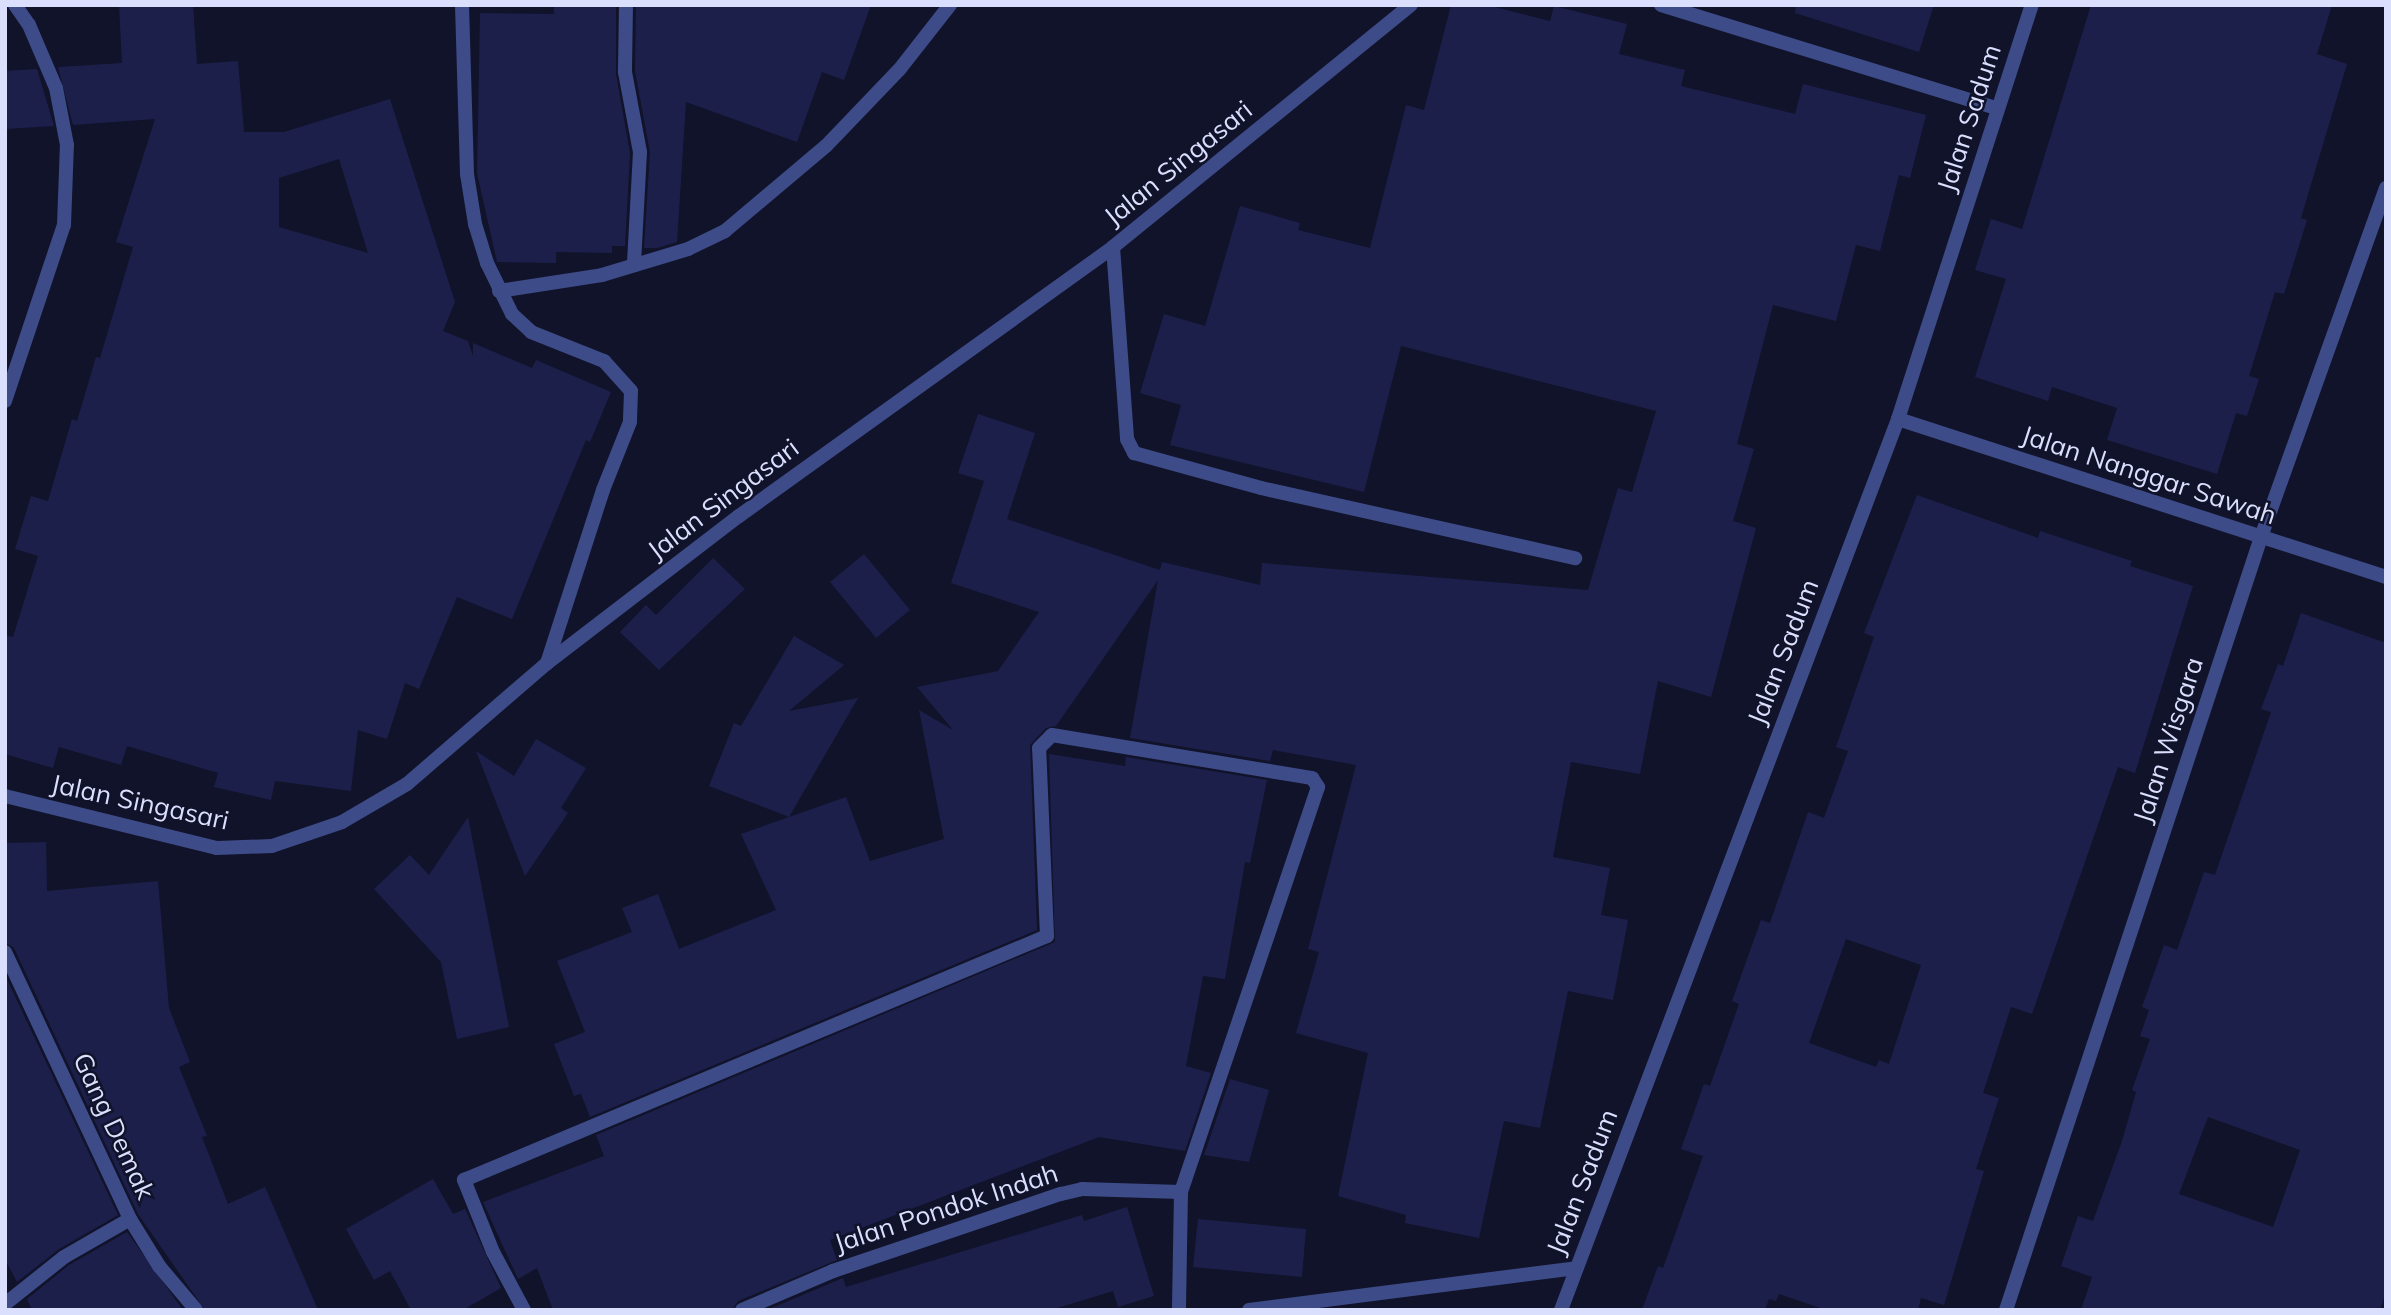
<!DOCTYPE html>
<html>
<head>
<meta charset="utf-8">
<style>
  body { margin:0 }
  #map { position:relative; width:2391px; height:1315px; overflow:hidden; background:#11132a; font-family:Mulish,sans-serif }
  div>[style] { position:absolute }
  .building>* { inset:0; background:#1d1f4b }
  .lane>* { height:14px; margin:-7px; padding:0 7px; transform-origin:7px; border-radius:7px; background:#3d4c88 }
  .street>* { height:14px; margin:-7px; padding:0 7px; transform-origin:7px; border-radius:7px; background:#3d4c88 }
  span { translate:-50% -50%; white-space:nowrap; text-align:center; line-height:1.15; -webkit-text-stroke:5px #11132a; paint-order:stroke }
  .street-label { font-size:26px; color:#dbdffe }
  .frame { position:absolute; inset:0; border:7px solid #dbdffe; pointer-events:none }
</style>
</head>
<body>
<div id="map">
  <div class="building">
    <i style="clip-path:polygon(evenodd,119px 5px,193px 5px,197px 64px,238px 61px,244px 132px,284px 132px,390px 99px,455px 302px,443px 331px,468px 341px,473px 356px,473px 343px,532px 368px,536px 360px,611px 392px,590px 442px,586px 440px,512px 619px,457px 597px,419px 689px,405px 683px,387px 739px,358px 730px,351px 791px,275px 781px,271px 800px,214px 787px,218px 773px,127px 746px,121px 765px,59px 747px,53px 768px,5px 754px,5px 635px,13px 637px,38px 556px,15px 549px,31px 496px,48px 501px,72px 419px,77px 421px,96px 357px,100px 358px,133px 247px,116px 242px,155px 119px,73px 125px,58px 67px,122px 63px,119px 5px,339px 159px,368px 253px,279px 227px,279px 178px,339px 159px)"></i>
    <i style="clip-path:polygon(554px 5px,616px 5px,616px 74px,630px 153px,625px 246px,612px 246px,612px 253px,556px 252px,556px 263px,497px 262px,477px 173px,480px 13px,554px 14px)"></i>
    <i style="clip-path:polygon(636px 5px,871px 5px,844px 80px,822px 72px,797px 142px,686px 102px,677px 242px,657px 248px,644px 248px,650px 152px,635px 71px)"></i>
    <i style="clip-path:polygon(1451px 5px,1487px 5px,1550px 21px,1554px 6px,1627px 24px,1619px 54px,1685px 70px,1681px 86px,1795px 114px,1803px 84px,1926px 115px,1910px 178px,1899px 175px,1880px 251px,1856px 245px,1836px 321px,1773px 305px,1737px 444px,1754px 449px,1733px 521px,1756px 528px,1711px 697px,1658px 681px,1640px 774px,1571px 762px,1553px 857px,1610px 868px,1601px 915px,1628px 920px,1613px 1000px,1568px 991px,1540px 1128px,1504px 1121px,1479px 1238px,1405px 1223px,1406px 1215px,1338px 1196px,1368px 1053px,1296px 1033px,1319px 952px,1308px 949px,1356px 765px,1273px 750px,1270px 761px,1130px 738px,1158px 580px,1056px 726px,1046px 728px,1030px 745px,1037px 930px,590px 1117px,581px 1094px,574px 1096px,554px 1044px,585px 1032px,557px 961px,632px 932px,622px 908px,658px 894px,679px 949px,776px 910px,741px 834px,846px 797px,870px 861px,944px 839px,919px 710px,953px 730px,917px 687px,998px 671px,1039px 612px,951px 583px,984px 481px,958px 473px,978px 414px,1035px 433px,1007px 519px,1160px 570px,1162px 562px,1260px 585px,1262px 563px,1588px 590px,1618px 488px,1632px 492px,1656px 411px,1401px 346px,1364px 492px,1170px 445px,1181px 405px,1140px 393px,1164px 314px,1205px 326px,1240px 206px,1300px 223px,1298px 230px,1370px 248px,1406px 105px,1424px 110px)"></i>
    <i style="clip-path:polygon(1796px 5px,1934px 5px,1919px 52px,1795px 13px)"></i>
    <i style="clip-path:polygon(2091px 5px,2332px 5px,2317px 54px,2347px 64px,2301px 218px,2307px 220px,2284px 294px,2275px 292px,2249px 376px,2259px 379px,2247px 416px,2236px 413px,2217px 474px,2107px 440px,2117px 408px,2052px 387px,2048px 401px,1975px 377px,2006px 279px,1975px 270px,1991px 219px,2022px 229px)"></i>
    <i style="clip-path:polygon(37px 69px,54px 126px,5px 129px,5px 71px)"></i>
    <i style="clip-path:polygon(evenodd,1917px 495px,2038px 538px,2040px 531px,2132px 561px,2130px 566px,2193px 586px,2135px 773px,2118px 767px,2032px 1014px,2011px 1007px,1983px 1093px,1999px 1098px,1976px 1169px,1984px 1171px,1944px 1305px,1921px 1298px,1918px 1310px,1826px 1310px,1779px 1294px,1776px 1301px,1769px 1299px,1765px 1310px,1642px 1310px,1658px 1266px,1663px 1268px,1703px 1156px,1681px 1149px,1704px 1084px,1710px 1086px,1739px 1004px,1732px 1001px,1761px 920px,1770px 923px,1808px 812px,1824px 818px,1848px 751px,1836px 747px,1874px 637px,1864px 633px,1917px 495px,1846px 939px,1921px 965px,1889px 1064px,1879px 1060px,1876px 1067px,1809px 1043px,1846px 939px)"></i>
    <i style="clip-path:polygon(864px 554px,910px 610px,876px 638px,830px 582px)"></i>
    <i style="clip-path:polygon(713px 558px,745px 589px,659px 670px,620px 632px,646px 605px,656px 615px)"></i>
    <i style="clip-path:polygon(evenodd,2301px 613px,2386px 643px,2386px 1292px,2380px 1310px,2081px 1310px,2092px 1277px,2061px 1266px,2078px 1216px,2093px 1221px,2122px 1141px,2136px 1092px,2132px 1090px,2150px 1039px,2140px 1036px,2149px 1010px,2142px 1007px,2164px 945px,2177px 950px,2204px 872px,2215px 875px,2271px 712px,2261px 709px,2278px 664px,2283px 666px,2301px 613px,2208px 1117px,2300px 1150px,2273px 1227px,2179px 1194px,2208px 1117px)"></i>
    <i style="clip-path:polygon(794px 636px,844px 665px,789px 711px,858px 698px,789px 817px,709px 786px,734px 723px,741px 726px)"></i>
    <i style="clip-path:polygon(536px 739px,586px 768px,561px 808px,568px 813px,525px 876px,476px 751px,514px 776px)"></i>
    <i style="clip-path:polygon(1049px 754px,1125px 766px,1126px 757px,1267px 780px,1250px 863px,1245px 862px,1225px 979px,1203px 976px,1186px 1066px,1211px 1073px,1185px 1151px,1099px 1137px,830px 1240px,837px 1260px,738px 1301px,732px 1310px,553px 1310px,537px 1268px,518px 1279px,483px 1202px,604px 1156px,596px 1135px,1055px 942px)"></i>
    <i style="clip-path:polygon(468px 817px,509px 1027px,457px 1039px,441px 962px,374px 889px,410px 855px,429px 875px)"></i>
    <i style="clip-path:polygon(46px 842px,47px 891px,158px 881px,169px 1008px,190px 1062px,179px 1067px,207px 1136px,202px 1137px,228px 1204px,265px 1187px,318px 1310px,205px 1310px,138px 1214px,14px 948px,5px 942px,5px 843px)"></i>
    <i style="clip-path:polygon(5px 975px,118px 1215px,59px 1249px,17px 1282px,5px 1259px)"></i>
    <i style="clip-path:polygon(1230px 1079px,1269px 1090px,1249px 1162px,1204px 1155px)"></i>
    <i style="clip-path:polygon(433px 1179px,453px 1214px,465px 1209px,501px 1288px,463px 1310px,411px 1310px,390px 1271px,374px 1280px,346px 1229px)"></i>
    <i style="clip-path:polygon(1127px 1207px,1154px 1296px,1118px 1307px,1113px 1291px,1051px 1310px,767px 1310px,843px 1278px,846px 1287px,1082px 1215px,1084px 1221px)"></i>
    <i style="clip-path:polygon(1198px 1219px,1306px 1229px,1302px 1277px,1193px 1267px)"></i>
    <i style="clip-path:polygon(127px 1232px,183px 1310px,32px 1310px,27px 1299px,69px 1265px)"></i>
  </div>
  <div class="lane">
    <i style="left:1113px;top:247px;width:193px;rotate:85.8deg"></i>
    <i style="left:1127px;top:439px;width:16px;rotate:63deg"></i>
    <i style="left:1134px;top:453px;width:132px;rotate:15.4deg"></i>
    <i style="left:1261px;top:488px;width:322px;rotate:12.6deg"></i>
  </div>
  <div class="street">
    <i style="left:462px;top:5px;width:169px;rotate:88.3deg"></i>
    <i style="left:467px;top:174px;width:51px;rotate:80.9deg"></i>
    <i style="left:475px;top:224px;width:41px;rotate:72.9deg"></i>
    <i style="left:487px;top:263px;width:57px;rotate:63.9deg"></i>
    <i style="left:512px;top:314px;width:26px;rotate:43deg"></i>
    <i style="left:531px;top:332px;width:79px;rotate:21.7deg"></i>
    <i style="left:604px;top:361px;width:40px;rotate:48deg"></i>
    <i style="left:631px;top:391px;width:31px;rotate:92deg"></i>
    <i style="left:630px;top:422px;width:73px;rotate:111.7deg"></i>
    <i style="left:603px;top:490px;width:182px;rotate:107.9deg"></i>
    <i style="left:626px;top:5px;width:67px;rotate:90.9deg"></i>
    <i style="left:625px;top:72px;width:81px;rotate:79.4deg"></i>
    <i style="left:640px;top:152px;width:111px;rotate:93.1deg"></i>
    <i style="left:1661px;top:5px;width:350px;rotate:17.1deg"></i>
    <i style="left:499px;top:291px;width:104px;rotate:-8.8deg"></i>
    <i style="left:602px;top:275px;width:90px;rotate:-16.8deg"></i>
    <i style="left:688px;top:249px;width:41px;rotate:-25.9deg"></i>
    <i style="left:725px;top:231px;width:132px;rotate:-40.1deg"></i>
    <i style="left:826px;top:146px;width:105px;rotate:-46.2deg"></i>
    <i style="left:899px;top:70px;width:83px;rotate:-51.9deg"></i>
    <i style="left:5px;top:401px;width:186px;rotate:-71.5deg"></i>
    <i style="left:64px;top:225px;width:80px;rotate:-87.9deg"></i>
    <i style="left:67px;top:145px;width:58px;rotate:-100.9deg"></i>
    <i style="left:56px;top:88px;width:69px;rotate:-113.2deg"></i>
    <i style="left:29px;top:25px;width:24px;rotate:-125deg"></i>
    <i style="left:1898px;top:419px;width:513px;rotate:17.94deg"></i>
    <i style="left:5px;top:796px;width:218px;rotate:13.8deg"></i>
    <i style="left:217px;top:848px;width:55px;rotate:-2.1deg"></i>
    <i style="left:272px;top:846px;width:74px;rotate:-18.9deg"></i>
    <i style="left:342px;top:822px;width:75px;rotate:-30.3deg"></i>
    <i style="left:407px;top:784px;width:184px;rotate:-40.8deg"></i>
    <i style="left:546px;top:664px;width:243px;rotate:-37.5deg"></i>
    <i style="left:739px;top:516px;width:461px;rotate:-35.7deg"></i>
    <i style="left:1113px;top:247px;width:384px;rotate:-39.1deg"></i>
    <i style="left:5px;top:952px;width:295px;rotate:64.9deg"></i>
    <i style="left:130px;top:1219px;width:55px;rotate:58.3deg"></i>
    <i style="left:159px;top:1266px;width:57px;rotate:49.9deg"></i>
    <i style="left:5px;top:1304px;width:75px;rotate:-38.5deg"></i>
    <i style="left:64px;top:1257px;width:76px;rotate:-29.9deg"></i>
    <i style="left:524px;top:1310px;width:66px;rotate:-118.1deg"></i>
    <i style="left:493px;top:1252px;width:78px;rotate:-111.9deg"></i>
    <i style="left:464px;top:1180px;width:632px;rotate:-22.71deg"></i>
    <i style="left:1047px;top:936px;width:188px;rotate:-92.4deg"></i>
    <i style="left:1039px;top:748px;width:18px;rotate:-45deg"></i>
    <i style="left:1052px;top:735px;width:264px;rotate:9.4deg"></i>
    <i style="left:1312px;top:778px;width:11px;rotate:56deg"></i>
    <i style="left:1318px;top:787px;width:428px;rotate:108.7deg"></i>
    <i style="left:1181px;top:1192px;width:118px;rotate:91deg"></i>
    <i style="left:742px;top:1310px;width:99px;rotate:-23.2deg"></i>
    <i style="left:833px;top:1271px;width:241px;rotate:-18.7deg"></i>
    <i style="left:1061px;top:1194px;width:22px;rotate:-13deg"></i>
    <i style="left:1082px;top:1189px;width:99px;rotate:1.7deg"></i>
    <i style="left:1249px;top:1310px;width:330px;rotate:-7.3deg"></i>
    <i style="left:1561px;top:1310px;width:953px;rotate:-69.28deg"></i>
    <i style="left:1898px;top:419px;width:435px;rotate:-72.1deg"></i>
    <i style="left:2006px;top:1310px;width:814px;rotate:-71.74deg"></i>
    <i style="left:2261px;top:537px;width:371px;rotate:-70.3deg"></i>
  </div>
  <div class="street-label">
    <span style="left:1969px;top:118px;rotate:-72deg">Jalan Sadum</span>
    <span style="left:1178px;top:163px;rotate:-39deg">Jalan Singasari</span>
    <span style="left:2149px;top:475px;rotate:18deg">Jalan Nanggar Sawah</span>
    <span style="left:723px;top:499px;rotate:-37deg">Jalan Singasari</span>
    <span style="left:1783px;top:652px;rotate:-69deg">Jalan Sadum</span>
    <span style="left:2168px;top:740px;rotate:-72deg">Jalan Wisgara</span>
    <span style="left:140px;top:802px;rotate:12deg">Jalan Singasari</span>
    <span style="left:114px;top:1126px;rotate:65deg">Gang Demak</span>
    <span style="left:1582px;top:1182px;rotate:-69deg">Jalan Sadum</span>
    <span style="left:946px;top:1208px;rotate:-18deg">Jalan Pondok Indah</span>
  </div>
  <div class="frame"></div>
</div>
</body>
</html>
